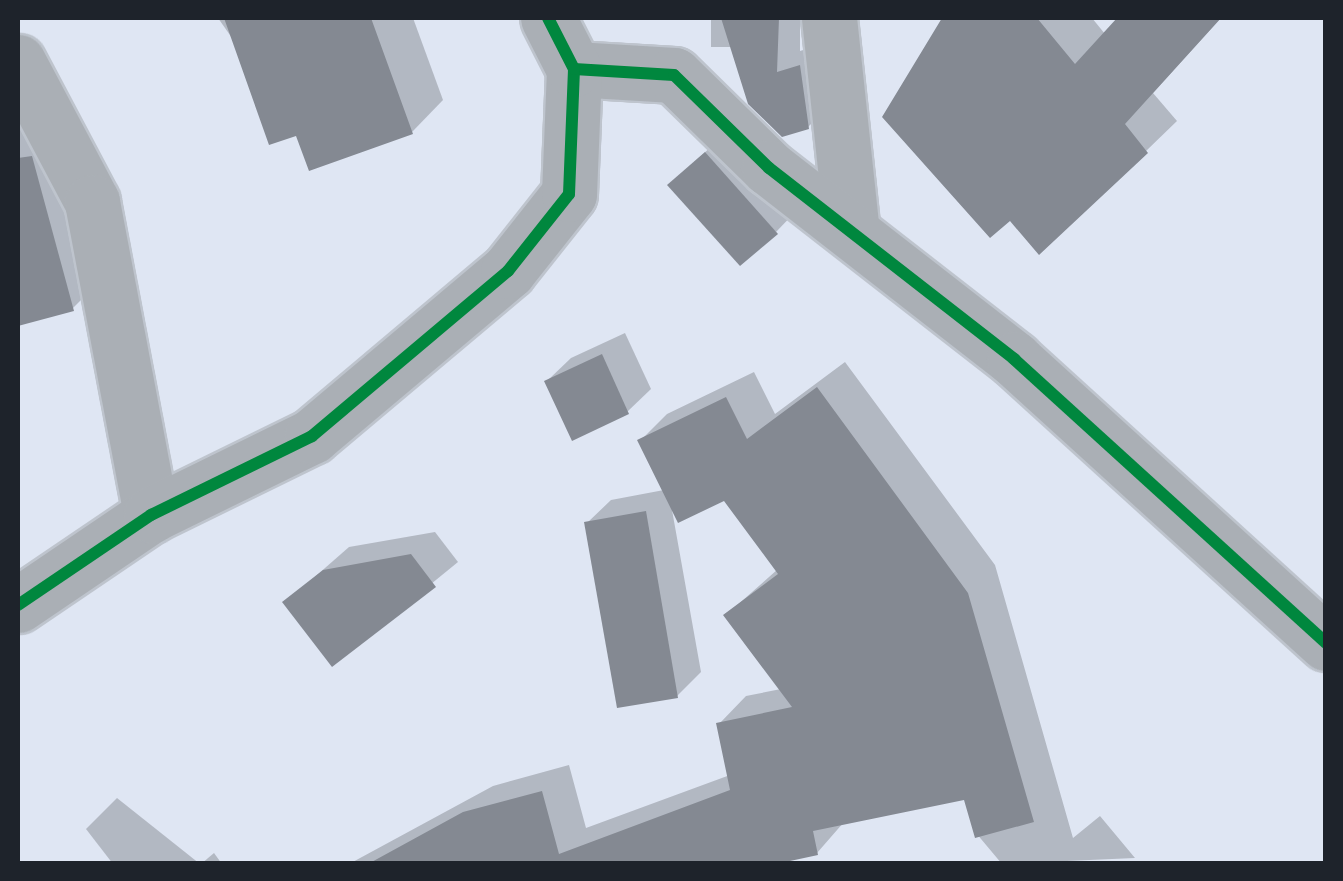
<!DOCTYPE html>
<html>
<head>
<meta charset="utf-8">
<style>
  body { margin:0 }
  #map { position:relative; width:1343px; height:881px; overflow:hidden; background:#dfe6f3; font-family:"Asap Condensed",sans-serif }
  div>[style] { position:absolute }
  .shadow>* { inset:0; background:#0003 }
  .building>* { inset:0; background:#848992 }
  .roads { filter:drop-shadow(2px 0 #bec4cd) drop-shadow(-2px 0 #bec4cd) drop-shadow(0 2px #bec4cd) drop-shadow(0 -2px #bec4cd) }
  .street>* { height:55px; margin:-27.5px; padding:0 27.5px; transform-origin:27.5px; border-radius:27.5px; background:#aaafb5 }
  .cycleway>* { height:12px; margin:-6px; padding:0 6px; transform-origin:6px; border-radius:6px; background:#00873e }
  span { translate:-50% -50%; white-space:nowrap; text-align:center; line-height:1.15; -webkit-text-stroke:10px #d7e4fb; paint-order:stroke }
  .frame { position:absolute; inset:0; border:20px solid #1e232b; pointer-events:none }
</style>
</head>
<body>
<div id="map">
  <div class="shadow">
    <i style="clip-path:polygon(218px 18px,413px 18px,443px 100px,412px 132px,298px 132px)"></i>
    <i style="clip-path:polygon(711px 18px,800px 18px,800px 51px,823px 44px,832px 103px,808px 127px,733px 47px,711px 47px)"></i>
    <i style="clip-path:polygon(948px 18px,1092px 18px,1105px 34px,1121px 18px,1221px 18px,1153px 93px,1177px 121px,1146px 151px,1011px 217px,885px 117px)"></i>
    <i style="clip-path:polygon(18px 109px,101px 280px,72px 309px,18px 323px)"></i>
    <i style="clip-path:polygon(730px 130px,799px 208px,776px 232px,694px 162px)"></i>
    <i style="clip-path:polygon(625px 333px,651px 389px,627px 412px,547px 381px,571px 358px)"></i>
    <i style="clip-path:polygon(845px 362px,995px 565px,1073px 838px,1100px 816px,1135px 858px,1002px 864px,976px 833px,965px 797px,844px 822px,817px 853px,763px 864px,349px 864px,493px 786px,569px 765px,586px 828px,730px 775px,719px 724px,746px 696px,781px 689px,726px 615px,778px 569px,724px 497px,672px 510px,701px 672px,677px 696px,587px 523px,611px 500px,664px 490px,640px 441px,667px 414px,754px 372px,775px 414px)"></i>
    <i style="clip-path:polygon(435px 532px,458px 562px,333px 664px,285px 603px,349px 547px)"></i>
    <i style="clip-path:polygon(117px 798px,200px 864px,113px 864px,86px 829px)"></i>
    <i style="clip-path:polygon(214px 853px,222px 864px,201px 864px)"></i>
  </div>
  <div class="building">
    <i style="clip-path:polygon(224px 18px,371px 18px,413px 134px,309px 171px,296px 136px,269px 145px)"></i>
    <i style="clip-path:polygon(721px 18px,779px 18px,777px 72px,800px 65px,809px 129px,782px 137px,748px 104px)"></i>
    <i style="clip-path:polygon(942px 18px,1037px 18px,1075px 64px,1117px 18px,1221px 18px,1125px 124px,1148px 153px,1039px 255px,1010px 221px,990px 238px,882px 117px)"></i>
    <i style="clip-path:polygon(705px 152px,778px 234px,740px 266px,667px 185px)"></i>
    <i style="clip-path:polygon(32px 156px,74px 311px,18px 326px,18px 158px)"></i>
    <i style="clip-path:polygon(602px 354px,629px 414px,572px 441px,544px 381px)"></i>
    <i style="clip-path:polygon(817px 387px,968px 593px,1034px 822px,975px 838px,964px 800px,813px 831px,818px 855px,776px 864px,368px 864px,463px 812px,542px 791px,559px 854px,730px 790px,716px 723px,792px 707px,723px 615px,778px 574px,724px 501px,678px 523px,637px 440px,726px 397px,747px 439px)"></i>
    <i style="clip-path:polygon(646px 511px,678px 698px,617px 708px,584px 522px)"></i>
    <i style="clip-path:polygon(411px 554px,436px 587px,332px 667px,282px 602px,323px 570px)"></i>
  </div>
  <div class="roads">
    <div class="street">
      <i style="left:829px;top:18px;width:208px;rotate:83.9deg"></i>
      <i style="left:18px;top:62px;width:158px;rotate:62.1deg"></i>
      <i style="left:92px;top:202px;width:319px;rotate:79.3deg"></i>
      <i style="left:574px;top:69px;width:100px;rotate:3.4deg"></i>
      <i style="left:674px;top:75px;width:133px;rotate:44.4deg"></i>
      <i style="left:769px;top:168px;width:311px;rotate:37.9deg"></i>
      <i style="left:1014px;top:359px;width:422px;rotate:42.3deg"></i>
      <i style="left:18px;top:605px;width:161px;rotate:-34.1deg"></i>
      <i style="left:151px;top:515px;width:179px;rotate:-26.1deg"></i>
      <i style="left:312px;top:436px;width:256px;rotate:-40.1deg"></i>
      <i style="left:508px;top:271px;width:98px;rotate:-51.6deg"></i>
      <i style="left:569px;top:194px;width:125px;rotate:-87.7deg"></i>
      <i style="left:574px;top:69px;width:57px;rotate:-117deg"></i>
    </div>
  </div>
  <div class="cycleway">
    <i style="left:574px;top:69px;width:100px;rotate:3.4deg"></i>
    <i style="left:674px;top:75px;width:133px;rotate:44.4deg"></i>
    <i style="left:769px;top:168px;width:311px;rotate:37.9deg"></i>
    <i style="left:1014px;top:359px;width:422px;rotate:42.3deg"></i>
    <i style="left:18px;top:605px;width:161px;rotate:-34.1deg"></i>
    <i style="left:151px;top:515px;width:179px;rotate:-26.1deg"></i>
    <i style="left:312px;top:436px;width:256px;rotate:-40.1deg"></i>
    <i style="left:508px;top:271px;width:98px;rotate:-51.6deg"></i>
    <i style="left:569px;top:194px;width:125px;rotate:-87.7deg"></i>
    <i style="left:574px;top:69px;width:57px;rotate:-117deg"></i>
  </div>
  <div class="frame"></div>
</div>
</body>
</html>
